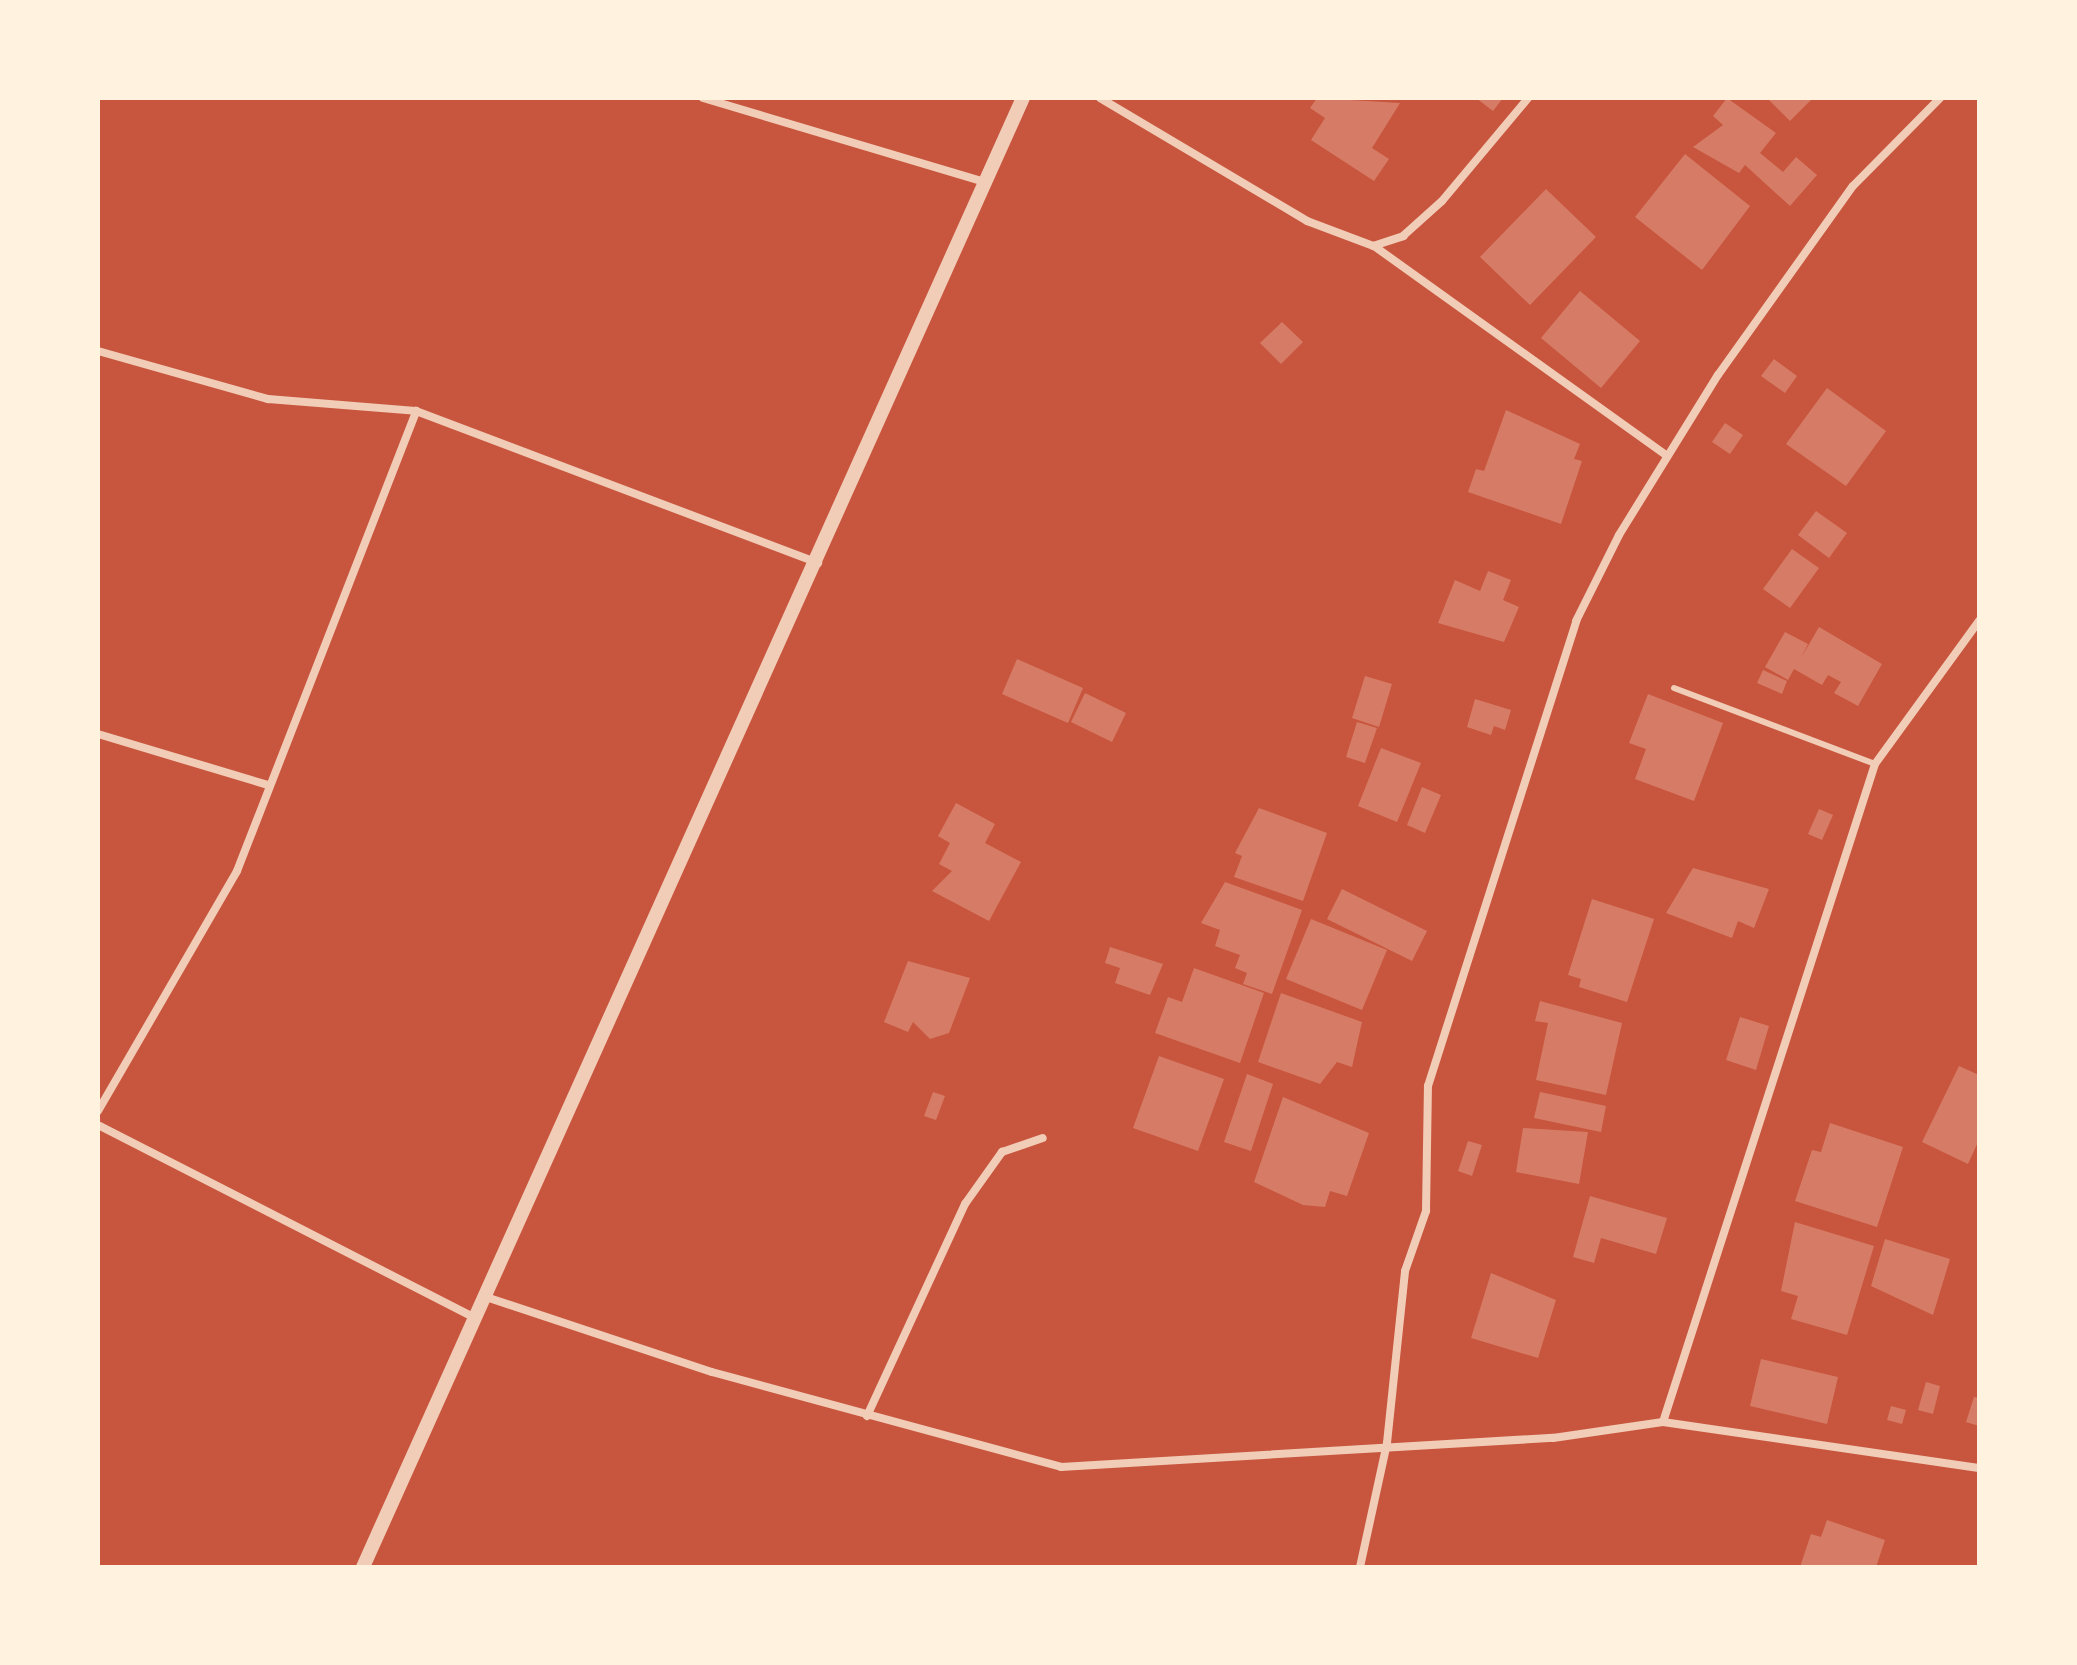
<!DOCTYPE html>
<html>
<head>
<meta charset="utf-8">
<style>
  body { margin:0 }
  #map { position:relative; width:2077px; height:1665px; overflow:hidden; background:#c8553d; font-family:Arial,sans-serif }
  div>[style] { position:absolute }
  .building>* { inset:0; background:#d67c66 }
  .service>* { height:6px; margin:-3px; padding:0 3px; transform-origin:3px; border-radius:3px; background:#f1ccb7 }
  .minor>* { height:8px; margin:-4px; padding:0 4px; transform-origin:4px; border-radius:4px; background:#f1ccb7 }
  .tertiary>* { height:14px; margin:-7px; padding:0 7px; transform-origin:7px; border-radius:7px; background:#f1ccb7 }
  span { translate:-50% -50%; white-space:nowrap; text-align:center; line-height:1.15; -webkit-text-stroke:8px #fff3e0; paint-order:stroke }
  .frame { position:absolute; inset:0; border:100px solid #fff3e0; pointer-events:none }
</style>
</head>
<body>
<div id="map">
  <div class="building">
    <i style="clip-path:polygon(1317px 98px,1400px 103px,1372px 148px,1389px 159px,1374px 181px,1311px 140px,1325px 118px,1310px 108px)"></i>
    <i style="clip-path:polygon(1476px 98px,1503px 98px,1493px 111px)"></i>
    <i style="clip-path:polygon(1727px 98px,1776px 133px,1760px 153px,1783px 172px,1796px 157px,1817px 175px,1790px 206px,1745px 165px,1739px 173px,1693px 147px,1723px 125px,1713px 116px)"></i>
    <i style="clip-path:polygon(1767px 98px,1813px 98px,1790px 121px)"></i>
    <i style="clip-path:polygon(1685px 154px,1750px 206px,1702px 270px,1635px 217px)"></i>
    <i style="clip-path:polygon(1546px 189px,1596px 237px,1530px 305px,1480px 257px)"></i>
    <i style="clip-path:polygon(1580px 291px,1640px 341px,1601px 388px,1541px 338px)"></i>
    <i style="clip-path:polygon(1282px 322px,1303px 342px,1281px 364px,1260px 343px)"></i>
    <i style="clip-path:polygon(1774px 359px,1797px 376px,1785px 393px,1761px 376px)"></i>
    <i style="clip-path:polygon(1827px 388px,1886px 431px,1846px 486px,1786px 444px)"></i>
    <i style="clip-path:polygon(1506px 410px,1580px 444px,1574px 459px,1582px 461px,1561px 524px,1468px 492px,1476px 469px,1484px 471px)"></i>
    <i style="clip-path:polygon(1725px 423px,1743px 435px,1730px 454px,1712px 442px)"></i>
    <i style="clip-path:polygon(1816px 511px,1847px 533px,1829px 558px,1798px 535px)"></i>
    <i style="clip-path:polygon(1792px 549px,1819px 568px,1790px 608px,1763px 589px)"></i>
    <i style="clip-path:polygon(1488px 571px,1511px 580px,1503px 600px,1519px 607px,1504px 642px,1438px 623px,1455px 580px,1480px 591px)"></i>
    <i style="clip-path:polygon(1819px 627px,1882px 664px,1858px 706px,1834px 693px,1841px 682px,1828px 675px,1822px 685px,1794px 669px,1788px 680px,1765px 667px,1785px 632px,1808px 644px,1801px 658px)"></i>
    <i style="clip-path:polygon(1017px 659px,1083px 688px,1068px 723px,1002px 694px)"></i>
    <i style="clip-path:polygon(1763px 670px,1787px 681px,1782px 694px,1757px 683px)"></i>
    <i style="clip-path:polygon(1365px 676px,1392px 684px,1379px 727px,1352px 718px)"></i>
    <i style="clip-path:polygon(1085px 693px,1126px 713px,1112px 742px,1071px 722px)"></i>
    <i style="clip-path:polygon(1648px 694px,1723px 723px,1694px 801px,1635px 779px,1646px 749px,1629px 743px)"></i>
    <i style="clip-path:polygon(1475px 699px,1511px 710px,1505px 730px,1494px 726px,1491px 735px,1467px 727px)"></i>
    <i style="clip-path:polygon(1357px 722px,1377px 728px,1365px 763px,1346px 757px)"></i>
    <i style="clip-path:polygon(1381px 748px,1421px 763px,1397px 822px,1358px 806px)"></i>
    <i style="clip-path:polygon(1422px 787px,1441px 795px,1425px 833px,1407px 825px)"></i>
    <i style="clip-path:polygon(956px 803px,995px 824px,985px 843px,1021px 862px,989px 921px,932px 891px,952px 871px,939px 864px,950px 843px,938px 836px)"></i>
    <i style="clip-path:polygon(1259px 808px,1327px 833px,1303px 901px,1234px 877px,1242px 856px,1235px 853px)"></i>
    <i style="clip-path:polygon(1819px 809px,1833px 815px,1822px 840px,1808px 834px)"></i>
    <i style="clip-path:polygon(1693px 868px,1769px 889px,1754px 928px,1738px 921px,1732px 938px,1666px 913px)"></i>
    <i style="clip-path:polygon(1225px 882px,1302px 910px,1272px 994px,1243px 984px,1247px 973px,1235px 968px,1240px 955px,1215px 946px,1220px 930px,1201px 923px)"></i>
    <i style="clip-path:polygon(1342px 889px,1427px 931px,1412px 961px,1327px 919px)"></i>
    <i style="clip-path:polygon(1592px 899px,1654px 919px,1627px 1002px,1579px 987px,1581px 979px,1568px 975px)"></i>
    <i style="clip-path:polygon(1311px 919px,1387px 950px,1362px 1010px,1286px 979px)"></i>
    <i style="clip-path:polygon(1110px 947px,1163px 964px,1150px 995px,1115px 983px,1120px 968px,1105px 963px)"></i>
    <i style="clip-path:polygon(908px 961px,970px 978px,949px 1033px,930px 1039px,913px 1022px,908px 1032px,884px 1022px)"></i>
    <i style="clip-path:polygon(1194px 968px,1264px 993px,1240px 1063px,1155px 1033px,1168px 997px,1182px 1002px)"></i>
    <i style="clip-path:polygon(1281px 993px,1362px 1022px,1352px 1067px,1337px 1062px,1320px 1084px,1258px 1062px)"></i>
    <i style="clip-path:polygon(1540px 1001px,1622px 1023px,1606px 1095px,1536px 1080px,1548px 1023px,1535px 1021px)"></i>
    <i style="clip-path:polygon(1740px 1017px,1769px 1026px,1756px 1070px,1726px 1060px)"></i>
    <i style="clip-path:polygon(1159px 1056px,1224px 1079px,1198px 1151px,1133px 1128px)"></i>
    <i style="clip-path:polygon(1959px 1066px,1979px 1075px,1979px 1140px,1968px 1164px,1922px 1142px)"></i>
    <i style="clip-path:polygon(1247px 1074px,1273px 1084px,1251px 1151px,1224px 1142px)"></i>
    <i style="clip-path:polygon(933px 1092px,945px 1096px,936px 1120px,924px 1116px)"></i>
    <i style="clip-path:polygon(1540px 1092px,1606px 1106px,1601px 1132px,1534px 1118px)"></i>
    <i style="clip-path:polygon(1283px 1097px,1369px 1133px,1347px 1196px,1330px 1191px,1325px 1207px,1303px 1205px,1254px 1182px)"></i>
    <i style="clip-path:polygon(1830px 1123px,1903px 1147px,1877px 1227px,1795px 1201px,1812px 1150px,1821px 1152px)"></i>
    <i style="clip-path:polygon(1523px 1128px,1588px 1132px,1579px 1184px,1516px 1172px)"></i>
    <i style="clip-path:polygon(1468px 1141px,1482px 1145px,1472px 1176px,1458px 1171px)"></i>
    <i style="clip-path:polygon(1590px 1196px,1667px 1218px,1656px 1254px,1601px 1238px,1594px 1263px,1573px 1257px)"></i>
    <i style="clip-path:polygon(1795px 1222px,1874px 1246px,1847px 1335px,1791px 1319px,1798px 1296px,1781px 1291px)"></i>
    <i style="clip-path:polygon(1885px 1239px,1950px 1259px,1933px 1315px,1871px 1286px)"></i>
    <i style="clip-path:polygon(1491px 1273px,1556px 1300px,1538px 1358px,1471px 1338px)"></i>
    <i style="clip-path:polygon(1761px 1359px,1838px 1377px,1827px 1424px,1750px 1406px)"></i>
    <i style="clip-path:polygon(1926px 1382px,1940px 1386px,1933px 1414px,1918px 1410px)"></i>
    <i style="clip-path:polygon(1974px 1397px,1979px 1398px,1979px 1426px,1966px 1422px)"></i>
    <i style="clip-path:polygon(1891px 1406px,1906px 1410px,1902px 1424px,1887px 1420px)"></i>
    <i style="clip-path:polygon(1827px 1520px,1885px 1540px,1876px 1567px,1800px 1567px,1811px 1534px,1821px 1537px)"></i>
  </div>
  <div class="service">
    <i style="left:1674px;top:688px;width:215px;rotate:20.7deg"></i>
  </div>
  <div class="minor">
    <i style="left:703px;top:98px;width:290px;rotate:16.6deg"></i>
    <i style="left:1100px;top:98px;width:241px;rotate:30.7deg"></i>
    <i style="left:1307px;top:221px;width:71px;rotate:20.7deg"></i>
    <i style="left:1373px;top:246px;width:32px;rotate:-18deg"></i>
    <i style="left:1403px;top:236px;width:52px;rotate:-41.9deg"></i>
    <i style="left:1442px;top:201px;width:134px;rotate:-50.1deg"></i>
    <i style="left:1374px;top:246px;width:359px;rotate:35.6deg"></i>
    <i style="left:98px;top:351px;width:177px;rotate:15.8deg"></i>
    <i style="left:268px;top:399px;width:148px;rotate:4.6deg"></i>
    <i style="left:416px;top:411px;width:430px;rotate:20.7deg"></i>
    <i style="left:98px;top:734px;width:177px;rotate:16.7deg"></i>
    <i style="left:98px;top:1111px;width:277px;rotate:-59.9deg"></i>
    <i style="left:237px;top:871px;width:494px;rotate:-68.7deg"></i>
    <i style="left:98px;top:1125px;width:419px;rotate:27.1deg"></i>
    <i style="left:483px;top:1296px;width:241px;rotate:18.4deg"></i>
    <i style="left:712px;top:1372px;width:362px;rotate:15.2deg"></i>
    <i style="left:1061px;top:1467px;width:493px;rotate:-3.4deg"></i>
    <i style="left:1553px;top:1438px;width:111px;rotate:-8.3deg"></i>
    <i style="left:1663px;top:1422px;width:319px;rotate:8.3deg"></i>
    <i style="left:867px;top:1416px;width:234px;rotate:-65.2deg"></i>
    <i style="left:965px;top:1204px;width:64px;rotate:-54.6deg"></i>
    <i style="left:1002px;top:1152px;width:43px;rotate:-18.9deg"></i>
    <i style="left:1663px;top:1422px;width:691px;rotate:-72.14deg"></i>
    <i style="left:1875px;top:764px;width:177px;rotate:-54deg"></i>
    <i style="left:1360px;top:1567px;width:127px;rotate:-77.7deg"></i>
    <i style="left:1387px;top:1443px;width:173px;rotate:-84deg"></i>
    <i style="left:1405px;top:1271px;width:64px;rotate:-70.7deg"></i>
    <i style="left:1426px;top:1211px;width:125px;rotate:-89.1deg"></i>
    <i style="left:1428px;top:1086px;width:488px;rotate:-72.3deg"></i>
    <i style="left:1576px;top:621px;width:96px;rotate:-63.4deg"></i>
    <i style="left:1619px;top:535px;width:188px;rotate:-58.3deg"></i>
    <i style="left:1718px;top:375px;width:232px;rotate:-54.5deg"></i>
    <i style="left:1853px;top:186px;width:124px;rotate:-45.3deg"></i>
  </div>
  <div class="tertiary">
    <i style="left:363px;top:1567px;width:1610px;rotate:-65.81deg"></i>
  </div>
  <div class="frame"></div>
</div>
</body>
</html>
